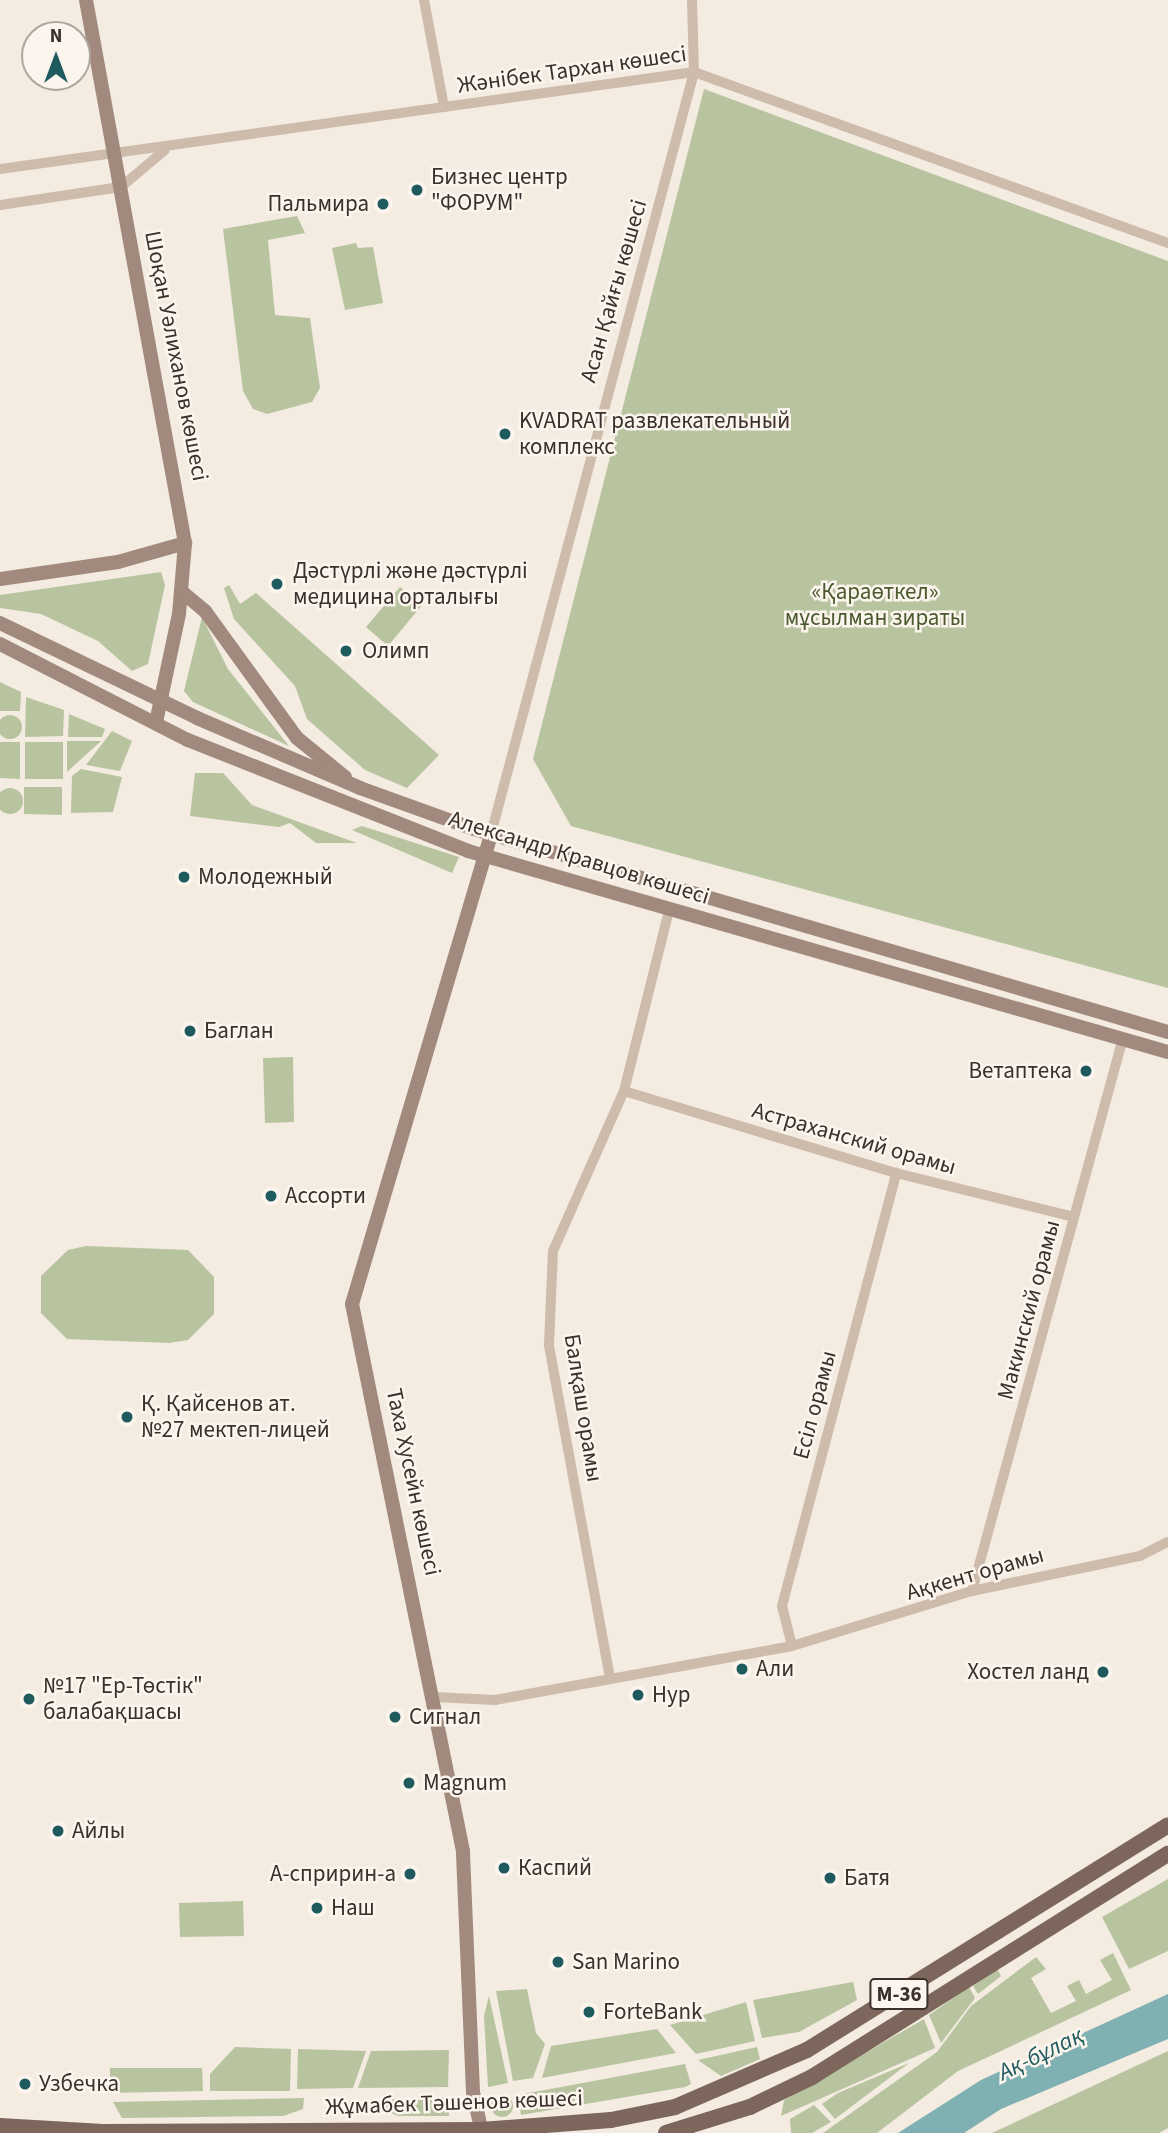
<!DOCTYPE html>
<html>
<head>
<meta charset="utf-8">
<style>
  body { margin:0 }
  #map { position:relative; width:1168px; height:2133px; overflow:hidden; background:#f4ebe1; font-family:"Source Sans 3",sans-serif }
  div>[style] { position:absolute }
  .green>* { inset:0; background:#b8c4a0 }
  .round { border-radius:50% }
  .water>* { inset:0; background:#7fb0b2 }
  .street>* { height:10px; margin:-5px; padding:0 5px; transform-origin:5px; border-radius:5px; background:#cdbbac }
  .secondary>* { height:14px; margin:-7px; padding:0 7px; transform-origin:7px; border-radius:7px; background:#a18a7d }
  .primary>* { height:16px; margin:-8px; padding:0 8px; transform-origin:8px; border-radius:8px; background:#7d675c }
  .dots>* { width:19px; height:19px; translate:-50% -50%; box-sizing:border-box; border:4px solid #fbf5ee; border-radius:50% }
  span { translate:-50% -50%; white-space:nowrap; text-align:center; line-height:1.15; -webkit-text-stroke:5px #fbf5ee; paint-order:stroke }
  .shield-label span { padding:2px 5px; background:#fbf5ee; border:2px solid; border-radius:5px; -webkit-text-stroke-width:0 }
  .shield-label { font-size:21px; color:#3b302b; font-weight:700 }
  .street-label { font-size:23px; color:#3b302b }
  .poi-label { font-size:23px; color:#3b302b }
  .left { translate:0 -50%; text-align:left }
  .right { translate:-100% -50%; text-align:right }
  .park-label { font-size:23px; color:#4a5a2e }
  .water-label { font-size:24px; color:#1f5a5e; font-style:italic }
  .north { position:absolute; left:21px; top:21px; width:70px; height:70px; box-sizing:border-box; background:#fbf5ee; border:2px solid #aea6a0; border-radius:50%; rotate:0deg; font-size:19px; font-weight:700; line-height:28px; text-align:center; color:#3b302b }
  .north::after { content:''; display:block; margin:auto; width:24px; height:32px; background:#1f5a5e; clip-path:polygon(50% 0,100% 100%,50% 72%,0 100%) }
</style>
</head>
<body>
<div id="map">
  <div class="green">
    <i style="clip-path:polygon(704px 89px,1168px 261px,1168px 988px,571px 826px,533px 759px)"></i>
    <i style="clip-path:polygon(297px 216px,305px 233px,268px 240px,275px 315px,310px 318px,320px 388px,312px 402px,267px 414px,253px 409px,243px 391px,223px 229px)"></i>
    <i style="clip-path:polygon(356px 243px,358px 248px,373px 247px,383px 303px,345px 310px,332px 248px)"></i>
    <i style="clip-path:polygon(161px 572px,165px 585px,148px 664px,132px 671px,98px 641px,41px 614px,0 608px,0 595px)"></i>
    <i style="clip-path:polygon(229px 585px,240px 604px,256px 593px,439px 755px,407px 788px,365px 770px,307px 719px,295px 686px,234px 619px,224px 588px)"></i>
    <i style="clip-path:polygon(400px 587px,422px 605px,388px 646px,366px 627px)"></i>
    <i style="clip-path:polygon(202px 617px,228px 669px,289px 746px,193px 702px,184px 691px)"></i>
    <i style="clip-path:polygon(0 682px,21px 692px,20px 711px,0 711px)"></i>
    <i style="clip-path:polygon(26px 697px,64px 710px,63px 736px,25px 737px)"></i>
    <i style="clip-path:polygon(69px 714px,105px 729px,102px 737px,68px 737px)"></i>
    <i class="round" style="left:-2px;top:715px;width:24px;height:24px"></i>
    <i style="clip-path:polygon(112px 731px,132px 741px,120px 771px,86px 765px)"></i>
    <i style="clip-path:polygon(67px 741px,101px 741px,67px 772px)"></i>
    <i style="clip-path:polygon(0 742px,20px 742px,20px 779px,0 778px)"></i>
    <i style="clip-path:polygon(25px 742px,63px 742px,63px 779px,25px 779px)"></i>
    <i style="clip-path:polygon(81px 769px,122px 777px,113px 812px,71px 813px,72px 776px)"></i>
    <i style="clip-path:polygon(195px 773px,223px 773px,252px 805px,357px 843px,316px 843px,290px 823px,279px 827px,190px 816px)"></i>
    <i style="clip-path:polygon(24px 787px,62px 787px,62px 815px,24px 814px)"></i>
    <i class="round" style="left:-3px;top:788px;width:26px;height:26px"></i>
    <i style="clip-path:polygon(362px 826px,459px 857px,452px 873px,352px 830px)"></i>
    <i style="clip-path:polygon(293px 1057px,294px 1122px,265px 1123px,263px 1058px)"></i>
    <i style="clip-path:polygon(86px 1246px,188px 1250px,214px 1277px,214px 1314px,188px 1340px,169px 1343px,67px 1339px,41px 1313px,41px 1276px,68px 1250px)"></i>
    <i style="clip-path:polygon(1168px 1879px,1168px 1951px,1129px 1969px,1102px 1917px)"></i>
    <i style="clip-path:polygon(243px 1901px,244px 1936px,180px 1937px,179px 1903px)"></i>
    <i style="clip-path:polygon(1113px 1953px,1131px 1990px,958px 2071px,877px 2133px,823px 2133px,937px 2052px,971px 2006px,1036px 1957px,1046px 1969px,1031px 1978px,1051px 2013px,1076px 2001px,1067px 1986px,1079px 1980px,1086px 1994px,1112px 1980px,1100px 1960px)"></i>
    <i style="clip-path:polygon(997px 1968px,1001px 1976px,978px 1994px,973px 1986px)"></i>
    <i style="clip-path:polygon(853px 1982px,857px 2000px,799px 2032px,762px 2038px,753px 2000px)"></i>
    <i style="clip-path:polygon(969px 1987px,975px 1998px,941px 2043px,929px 2015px)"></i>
    <i style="clip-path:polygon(527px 1989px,536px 2033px,545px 2044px,533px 2078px,513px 2081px,496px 1991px)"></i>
    <i style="clip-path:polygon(489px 1996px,508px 2083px,488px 2087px,484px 2016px)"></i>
    <i style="clip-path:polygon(746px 2002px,755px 2041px,696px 2054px,670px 2025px)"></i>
    <i style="clip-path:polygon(924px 2019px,935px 2048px,781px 2116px,784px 2100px)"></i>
    <i style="clip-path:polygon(657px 2029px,676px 2053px,542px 2078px,551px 2046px)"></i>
    <i style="clip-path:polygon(235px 2047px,291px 2049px,290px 2091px,210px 2091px,210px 2074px)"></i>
    <i style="clip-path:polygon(757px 2047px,760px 2059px,721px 2076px,698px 2060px)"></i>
    <i style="clip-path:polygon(298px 2049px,366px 2051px,353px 2088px,297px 2089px)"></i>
    <i style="clip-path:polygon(449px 2050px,448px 2087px,358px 2088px,371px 2051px)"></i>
    <i style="clip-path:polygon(1168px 2051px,1168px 2128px,1159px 2133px,992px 2133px)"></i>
    <i style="clip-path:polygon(909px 2063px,835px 2119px,822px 2104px,838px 2093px)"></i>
    <i style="clip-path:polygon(685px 2064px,691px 2084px,685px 2087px,521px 2115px,518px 2095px)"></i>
    <i style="clip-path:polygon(110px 2068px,202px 2068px,203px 2091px,110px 2093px)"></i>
    <i class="round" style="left:491px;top:2095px;width:22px;height:22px"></i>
    <i style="clip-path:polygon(448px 2097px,449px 2116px,398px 2116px,378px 2108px,378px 2100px)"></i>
    <i style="clip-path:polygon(304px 2098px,303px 2109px,283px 2116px,122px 2118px,113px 2102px)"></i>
    <i style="clip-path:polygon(814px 2105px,831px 2122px,812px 2133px,791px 2133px,790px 2119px)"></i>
  </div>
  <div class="water">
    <i style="clip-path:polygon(1168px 1994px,1168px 2039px,1001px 2109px,964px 2133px,898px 2133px,981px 2080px)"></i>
  </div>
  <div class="street">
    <i style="left:424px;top:0;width:109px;rotate:79.4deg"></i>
    <i style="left:0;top:169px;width:701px;rotate:-7.96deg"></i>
    <i style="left:694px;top:72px;width:504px;rotate:19.84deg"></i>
    <i style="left:0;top:205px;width:122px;rotate:-8.5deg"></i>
    <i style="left:121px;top:187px;width:57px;rotate:-40.1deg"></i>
    <i style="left:491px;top:834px;width:789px;rotate:-75.08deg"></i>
    <i style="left:694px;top:72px;width:72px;rotate:-91.6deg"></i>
    <i style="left:624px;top:1091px;width:284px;rotate:16.8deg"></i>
    <i style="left:896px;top:1173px;width:183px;rotate:13.9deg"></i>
    <i style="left:972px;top:1591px;width:573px;rotate:-74.73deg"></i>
    <i style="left:792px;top:1646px;width:41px;rotate:-104deg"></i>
    <i style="left:782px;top:1606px;width:448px;rotate:-75.2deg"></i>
    <i style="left:610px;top:1678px;width:339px;rotate:-100.4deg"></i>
    <i style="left:549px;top:1345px;width:94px;rotate:-87.6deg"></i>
    <i style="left:553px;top:1251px;width:175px;rotate:-66.1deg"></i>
    <i style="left:624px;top:1091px;width:187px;rotate:-76deg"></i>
    <i style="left:434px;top:1697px;width:61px;rotate:2.8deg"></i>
    <i style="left:495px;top:1700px;width:302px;rotate:-10.3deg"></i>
    <i style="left:792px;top:1646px;width:188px;rotate:-17deg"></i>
    <i style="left:972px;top:1591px;width:172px;rotate:-11.8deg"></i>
    <i style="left:1140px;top:1556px;width:31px;rotate:-27deg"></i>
  </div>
  <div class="secondary">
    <i style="left:86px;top:0;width:552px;rotate:79.67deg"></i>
    <i style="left:185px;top:543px;width:71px;rotate:94.8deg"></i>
    <i style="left:179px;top:614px;width:110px;rotate:102deg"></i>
    <i style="left:0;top:579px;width:119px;rotate:-8.2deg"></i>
    <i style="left:118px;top:562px;width:70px;rotate:-15.8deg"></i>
    <i style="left:181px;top:591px;width:31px;rotate:40deg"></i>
    <i style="left:205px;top:611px;width:157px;rotate:54.1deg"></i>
    <i style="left:297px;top:738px;width:62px;rotate:39.1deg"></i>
    <i style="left:0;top:623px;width:219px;rotate:25.7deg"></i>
    <i style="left:197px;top:718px;width:177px;rotate:23.2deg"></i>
    <i style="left:360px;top:788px;width:121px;rotate:19.8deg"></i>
    <i style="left:474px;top:829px;width:723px;rotate:16.3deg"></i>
    <i style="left:0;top:644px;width:211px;rotate:27.1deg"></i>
    <i style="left:188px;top:740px;width:301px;rotate:21.6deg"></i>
    <i style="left:468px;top:851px;width:728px;rotate:16.02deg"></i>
    <i style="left:482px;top:2133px;width:42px;rotate:-102.4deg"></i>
    <i style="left:473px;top:2092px;width:241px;rotate:-92.4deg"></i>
    <i style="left:463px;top:1851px;width:558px;rotate:-101.47deg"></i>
    <i style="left:352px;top:1304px;width:490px;rotate:-73.5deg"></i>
  </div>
  <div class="primary">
    <i style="left:0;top:2126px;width:103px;rotate:3.3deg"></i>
    <i style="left:103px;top:2132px;width:378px;rotate:-0.3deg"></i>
    <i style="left:481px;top:2130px;width:130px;rotate:-4.4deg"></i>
    <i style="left:611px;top:2120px;width:65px;rotate:-11.5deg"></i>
    <i style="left:675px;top:2107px;width:144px;rotate:-23.4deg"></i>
    <i style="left:807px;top:2050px;width:425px;rotate:-31.9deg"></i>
    <i style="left:666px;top:2133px;width:88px;rotate:-17.2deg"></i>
    <i style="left:750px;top:2107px;width:69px;rotate:-25.8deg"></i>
    <i style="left:812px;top:2077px;width:420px;rotate:-32.1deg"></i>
  </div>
  <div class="dots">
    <i style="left:417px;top:190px;background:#1f5a5e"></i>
    <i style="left:383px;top:204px;background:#1f5a5e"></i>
    <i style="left:505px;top:434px;background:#1f5a5e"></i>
    <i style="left:277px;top:584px;background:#1f5a5e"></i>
    <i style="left:346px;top:651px;background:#1f5a5e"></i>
    <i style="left:184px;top:877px;background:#1f5a5e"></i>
    <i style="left:190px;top:1031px;background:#1f5a5e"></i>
    <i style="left:1086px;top:1071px;background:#1f5a5e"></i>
    <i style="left:271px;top:1196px;background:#1f5a5e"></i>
    <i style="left:127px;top:1417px;background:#1f5a5e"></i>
    <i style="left:742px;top:1669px;background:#1f5a5e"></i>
    <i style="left:1103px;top:1672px;background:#1f5a5e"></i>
    <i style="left:638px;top:1695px;background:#1f5a5e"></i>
    <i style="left:29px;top:1699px;background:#1f5a5e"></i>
    <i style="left:395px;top:1717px;background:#1f5a5e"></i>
    <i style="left:409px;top:1783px;background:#1f5a5e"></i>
    <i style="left:58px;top:1831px;background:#1f5a5e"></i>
    <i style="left:504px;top:1868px;background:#1f5a5e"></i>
    <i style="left:410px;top:1874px;background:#1f5a5e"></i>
    <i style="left:830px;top:1878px;background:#1f5a5e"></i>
    <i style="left:317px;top:1908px;background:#1f5a5e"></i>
    <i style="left:558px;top:1962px;background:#1f5a5e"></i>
    <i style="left:589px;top:2012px;background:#1f5a5e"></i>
    <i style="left:25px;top:2084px;background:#1f5a5e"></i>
  </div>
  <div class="shield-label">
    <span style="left:899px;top:1994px">M-36</span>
  </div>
  <div class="street-label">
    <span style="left:572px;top:70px;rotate:-8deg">Жәнібек Тархан көшесі</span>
    <span style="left:614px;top:291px;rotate:-74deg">Асан Қайғы көшесі</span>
    <span style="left:176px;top:356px;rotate:79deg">Шоқан Уәлиханов көшесі</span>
    <span style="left:579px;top:858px;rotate:17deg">Александр Кравцов көшесі</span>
    <span style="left:854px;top:1139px;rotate:16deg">Астраханский орамы</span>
    <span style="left:1029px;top:1310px;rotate:-75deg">Макинский орамы</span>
    <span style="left:815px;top:1405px;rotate:-75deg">Есіл орамы</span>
    <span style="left:583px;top:1408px;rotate:81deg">Балқаш орамы</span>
    <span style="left:413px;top:1482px;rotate:78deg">Таха Хусейн көшесі</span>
    <span style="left:975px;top:1574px;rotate:-16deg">Ақкент орамы</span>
    <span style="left:454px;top:2103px;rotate:-2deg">Жұмабек Тәшенов көшесі</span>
  </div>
  <div class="poi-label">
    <span class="left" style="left:431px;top:190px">Бизнес центр<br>"ФОРУМ"</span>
    <span class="right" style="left:369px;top:204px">Пальмира</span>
    <span class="left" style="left:519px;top:434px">KVADRAT развлекательный<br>комплекс</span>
    <span class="left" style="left:293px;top:584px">Дәстүрлі және дәстүрлі<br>медицина орталығы</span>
    <span class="left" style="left:362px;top:651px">Олимп</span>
    <span class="left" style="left:198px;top:877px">Молодежный</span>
    <span class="left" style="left:204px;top:1031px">Баглан</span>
    <span class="right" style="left:1072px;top:1071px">Ветаптека</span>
    <span class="left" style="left:285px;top:1196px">Ассорти</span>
    <span class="left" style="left:141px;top:1417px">Қ. Қайсенов ат.<br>№27 мектеп-лицей</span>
    <span class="left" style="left:756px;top:1669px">Али</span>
    <span class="right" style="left:1089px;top:1672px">Хостел ланд</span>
    <span class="left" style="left:43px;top:1699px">№17 "Ер-Төстік"<br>балабақшасы</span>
    <span class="left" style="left:652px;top:1695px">Нур</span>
    <span class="left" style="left:409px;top:1717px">Сигнал</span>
    <span class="left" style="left:423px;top:1783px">Magnum</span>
    <span class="left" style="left:72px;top:1831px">Айлы</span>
    <span class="left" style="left:518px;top:1868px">Каспий</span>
    <span class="right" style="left:396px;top:1874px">А-спририн-а</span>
    <span class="left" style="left:844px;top:1878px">Батя</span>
    <span class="left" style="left:331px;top:1908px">Наш</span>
    <span class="left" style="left:572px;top:1962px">San Marino</span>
    <span class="left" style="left:603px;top:2012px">ForteBank</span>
    <span class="left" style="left:39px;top:2084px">Узбечка</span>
  </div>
  <div class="park-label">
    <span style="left:875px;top:605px">«Қараөткел»<br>мұсылман зираты</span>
  </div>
  <div class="water-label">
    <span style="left:1041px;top:2054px;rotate:-26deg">Ақ-бұлақ</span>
  </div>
  <div class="north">N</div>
</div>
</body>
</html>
